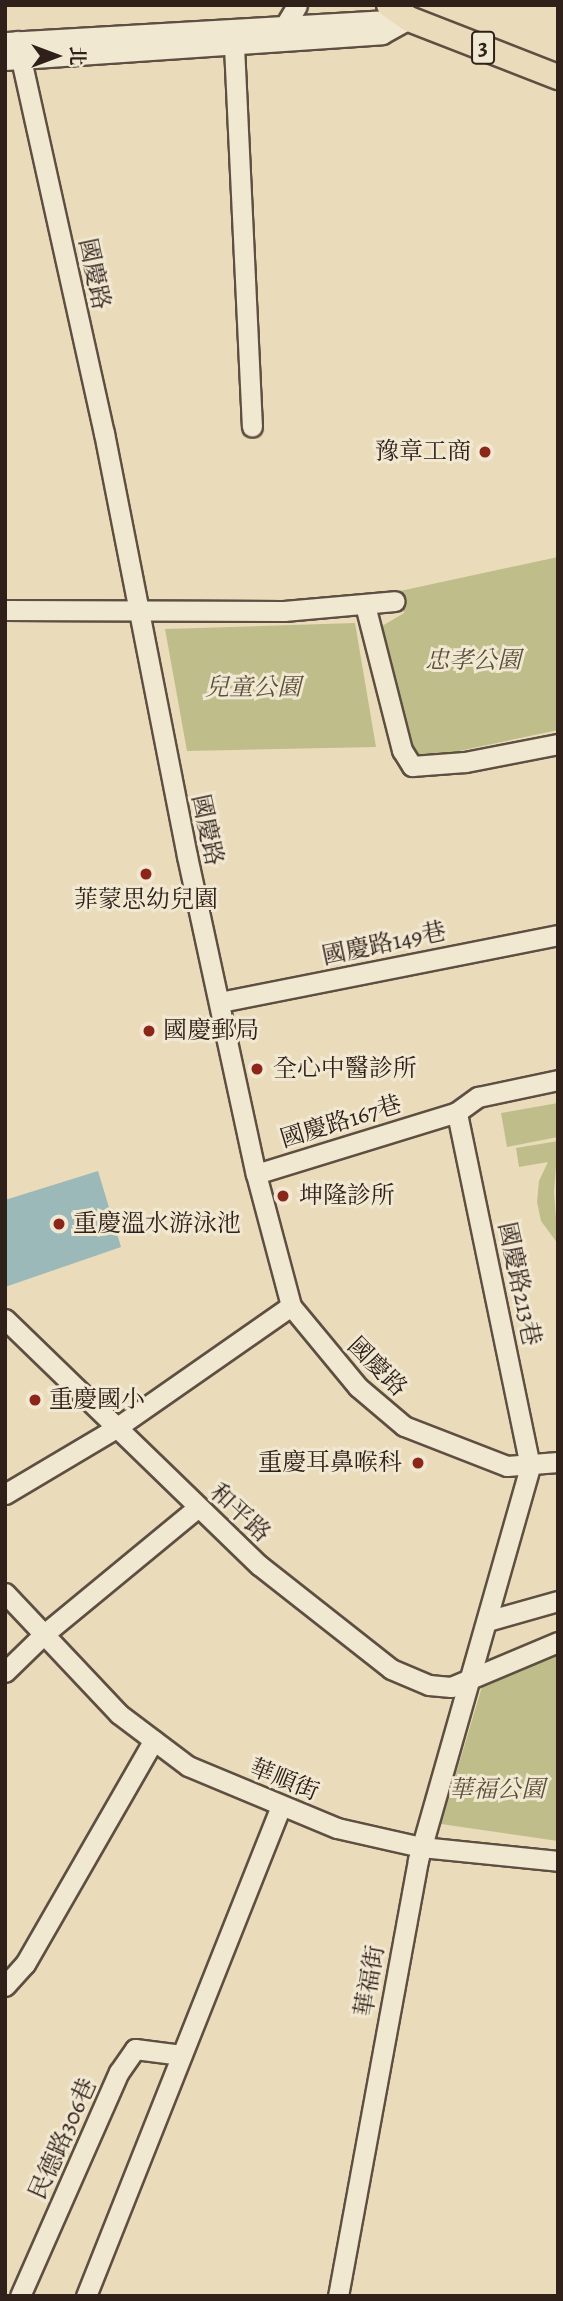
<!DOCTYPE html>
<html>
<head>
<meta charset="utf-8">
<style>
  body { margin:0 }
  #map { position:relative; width:563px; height:2301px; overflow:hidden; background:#eadbba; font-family:Alegreya,"Noto Serif TC",serif }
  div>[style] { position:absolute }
  .green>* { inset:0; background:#bfbe8a }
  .water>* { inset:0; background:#9bb9b9 }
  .roads { filter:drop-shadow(2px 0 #5e4f42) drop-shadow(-2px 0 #5e4f42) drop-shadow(0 2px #5e4f42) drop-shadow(0 -2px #5e4f42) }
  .minor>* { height:19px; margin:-9.5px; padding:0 9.5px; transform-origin:9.5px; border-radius:9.5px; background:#f1e8d2 }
  .major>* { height:24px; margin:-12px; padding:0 12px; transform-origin:12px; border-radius:12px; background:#eadbba }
  .dots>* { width:19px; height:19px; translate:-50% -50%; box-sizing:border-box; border:4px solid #f1e8d2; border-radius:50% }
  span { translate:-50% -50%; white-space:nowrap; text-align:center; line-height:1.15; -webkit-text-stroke:6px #f1e8d2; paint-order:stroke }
  .shield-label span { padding:2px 5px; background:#f1e8d2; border:2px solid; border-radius:5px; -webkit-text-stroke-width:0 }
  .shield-label { font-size:23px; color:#30201a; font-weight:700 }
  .street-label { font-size:24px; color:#30201a }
  .poi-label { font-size:24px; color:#30201a }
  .right { translate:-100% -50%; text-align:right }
  .left { translate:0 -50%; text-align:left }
  .park-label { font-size:24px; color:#5b4f3c; font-style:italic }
  .frame { position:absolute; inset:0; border:7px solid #30201a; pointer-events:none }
  .north { position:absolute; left:21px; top:21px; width:70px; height:70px; -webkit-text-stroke:5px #f1e8d2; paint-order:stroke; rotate:90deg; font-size:19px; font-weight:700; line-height:28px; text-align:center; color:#30201a }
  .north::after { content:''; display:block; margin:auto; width:24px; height:32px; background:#30201a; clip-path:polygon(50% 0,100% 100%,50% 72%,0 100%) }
</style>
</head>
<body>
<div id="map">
  <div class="green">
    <i style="clip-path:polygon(558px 557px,558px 730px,416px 760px,367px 635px,404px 613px,400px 591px)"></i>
    <i style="clip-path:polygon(355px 623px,376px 747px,187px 751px,165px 629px)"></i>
    <i style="clip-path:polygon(558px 1103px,558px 1137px,507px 1147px,501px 1113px)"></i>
    <i style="clip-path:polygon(558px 1141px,554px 1192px,558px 1244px,541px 1221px,537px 1202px,539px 1181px,548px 1162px,519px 1167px,516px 1148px)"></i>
    <i style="clip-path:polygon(558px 1648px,558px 1841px,441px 1824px,484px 1680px)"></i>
  </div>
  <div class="water">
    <i style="clip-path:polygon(98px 1171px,121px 1247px,5px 1287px,5px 1200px)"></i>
  </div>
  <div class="roads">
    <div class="minor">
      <i style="left:281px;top:32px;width:31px;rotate:-59deg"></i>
      <i style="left:17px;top:41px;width:402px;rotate:77.5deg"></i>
      <i style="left:104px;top:433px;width:431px;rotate:78.9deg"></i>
      <i style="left:187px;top:856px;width:325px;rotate:77.8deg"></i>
      <i style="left:256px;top:1174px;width:137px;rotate:75.1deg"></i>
      <i style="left:291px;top:1306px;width:105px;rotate:50.4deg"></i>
      <i style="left:358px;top:1387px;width:60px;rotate:40.3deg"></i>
      <i style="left:404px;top:1426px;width:110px;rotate:21.2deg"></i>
      <i style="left:507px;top:1466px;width:51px;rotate:-4.5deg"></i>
      <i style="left:5px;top:42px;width:400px;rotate:-3.3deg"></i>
      <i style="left:234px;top:46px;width:381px;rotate:87.3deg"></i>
      <i style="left:5px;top:60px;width:378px;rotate:-3.9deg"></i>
      <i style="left:382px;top:34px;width:31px;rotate:-29deg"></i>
      <i style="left:365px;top:605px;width:150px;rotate:75.7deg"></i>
      <i style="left:402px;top:750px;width:19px;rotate:58deg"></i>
      <i style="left:412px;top:766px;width:53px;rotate:-4.3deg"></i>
      <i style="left:465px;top:762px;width:95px;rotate:-11deg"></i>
      <i style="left:5px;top:610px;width:279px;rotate:0.2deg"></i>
      <i style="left:284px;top:611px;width:111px;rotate:-5.1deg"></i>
      <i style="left:220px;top:1002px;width:345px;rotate:-11.2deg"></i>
      <i style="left:256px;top:1174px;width:210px;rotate:-17.1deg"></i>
      <i style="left:457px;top:1112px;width:26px;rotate:-36deg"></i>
      <i style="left:478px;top:1097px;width:82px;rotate:-12deg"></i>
      <i style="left:5px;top:1319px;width:354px;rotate:44.1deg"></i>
      <i style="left:259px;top:1565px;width:168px;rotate:38.2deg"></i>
      <i style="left:391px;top:1669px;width:41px;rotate:22.8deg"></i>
      <i style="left:429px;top:1685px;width:22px;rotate:5deg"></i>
      <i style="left:451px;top:1687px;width:116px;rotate:-22.8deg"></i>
      <i style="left:5px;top:1494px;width:129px;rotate:-30.7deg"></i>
      <i style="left:116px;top:1428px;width:213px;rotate:-34.9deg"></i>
      <i style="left:5px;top:1593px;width:166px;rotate:46.7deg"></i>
      <i style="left:119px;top:1714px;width:86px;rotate:37deg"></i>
      <i style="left:188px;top:1766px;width:161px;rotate:22.6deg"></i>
      <i style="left:337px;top:1828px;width:86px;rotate:12.7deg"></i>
      <i style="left:421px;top:1847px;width:138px;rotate:5.8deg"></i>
      <i style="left:487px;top:1621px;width:74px;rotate:-15.7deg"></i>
      <i style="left:5px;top:1672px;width:53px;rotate:-44.2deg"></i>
      <i style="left:43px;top:1635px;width:200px;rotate:-39.5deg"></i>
      <i style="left:5px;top:1986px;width:30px;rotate:-48deg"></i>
      <i style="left:25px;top:1964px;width:258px;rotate:-60.1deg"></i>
      <i style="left:20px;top:2296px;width:245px;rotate:-66.2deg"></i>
      <i style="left:119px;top:2072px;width:28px;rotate:-55deg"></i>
      <i style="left:135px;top:2049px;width:47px;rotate:7.3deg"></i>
      <i style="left:86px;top:2296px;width:527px;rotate:-68.3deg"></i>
      <i style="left:338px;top:2296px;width:443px;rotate:-79.6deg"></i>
      <i style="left:418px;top:1860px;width:410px;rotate:-74.1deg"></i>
      <i style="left:530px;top:1466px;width:361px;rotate:-101.7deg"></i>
    </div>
    <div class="major">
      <i style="left:389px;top:5px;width:24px;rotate:35deg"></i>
      <i style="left:409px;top:19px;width:160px;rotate:21.3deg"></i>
    </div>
  </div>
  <div class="dots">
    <i style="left:485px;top:452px;background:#8f2418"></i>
    <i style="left:146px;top:874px;background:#8f2418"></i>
    <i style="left:149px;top:1031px;background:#8f2418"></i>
    <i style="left:257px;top:1069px;background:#8f2418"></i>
    <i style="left:283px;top:1196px;background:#8f2418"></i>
    <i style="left:59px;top:1224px;background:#8f2418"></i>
    <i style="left:35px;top:1400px;background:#8f2418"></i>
    <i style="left:418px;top:1463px;background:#8f2418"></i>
  </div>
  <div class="shield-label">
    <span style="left:483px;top:48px">3</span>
  </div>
  <div class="street-label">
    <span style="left:94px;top:274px;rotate:78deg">國慶路</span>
    <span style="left:207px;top:830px;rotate:78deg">國慶路</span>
    <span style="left:384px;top:944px;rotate:-12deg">國慶路149巷</span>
    <span style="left:341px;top:1122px;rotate:-17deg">國慶路167巷</span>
    <span style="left:519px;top:1284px;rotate:78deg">國慶路213巷</span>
    <span style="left:377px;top:1367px;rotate:45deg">國慶路</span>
    <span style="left:240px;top:1513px;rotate:43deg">和平路</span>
    <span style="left:284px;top:1780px;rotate:22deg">華順街</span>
    <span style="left:370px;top:1981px;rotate:-80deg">華福街</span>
    <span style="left:63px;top:2139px;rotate:-66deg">民德路306巷</span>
  </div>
  <div class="poi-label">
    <span class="right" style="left:471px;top:452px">豫章工商</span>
    <span style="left:146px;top:900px">菲蒙思幼兒園</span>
    <span class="left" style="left:163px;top:1031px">國慶郵局</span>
    <span class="left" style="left:273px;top:1069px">全心中醫診所</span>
    <span class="left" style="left:299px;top:1196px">坤隆診所</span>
    <span class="left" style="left:73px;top:1224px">重慶溫水游泳池</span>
    <span class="left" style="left:49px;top:1400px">重慶國小</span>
    <span class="right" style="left:402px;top:1463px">重慶耳鼻喉科</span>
  </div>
  <div class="park-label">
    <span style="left:473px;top:661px">忠孝公園</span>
    <span style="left:253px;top:688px">兒童公園</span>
    <span style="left:497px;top:1790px">華福公園</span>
  </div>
  <div class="frame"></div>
  <div class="north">北</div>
</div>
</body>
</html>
